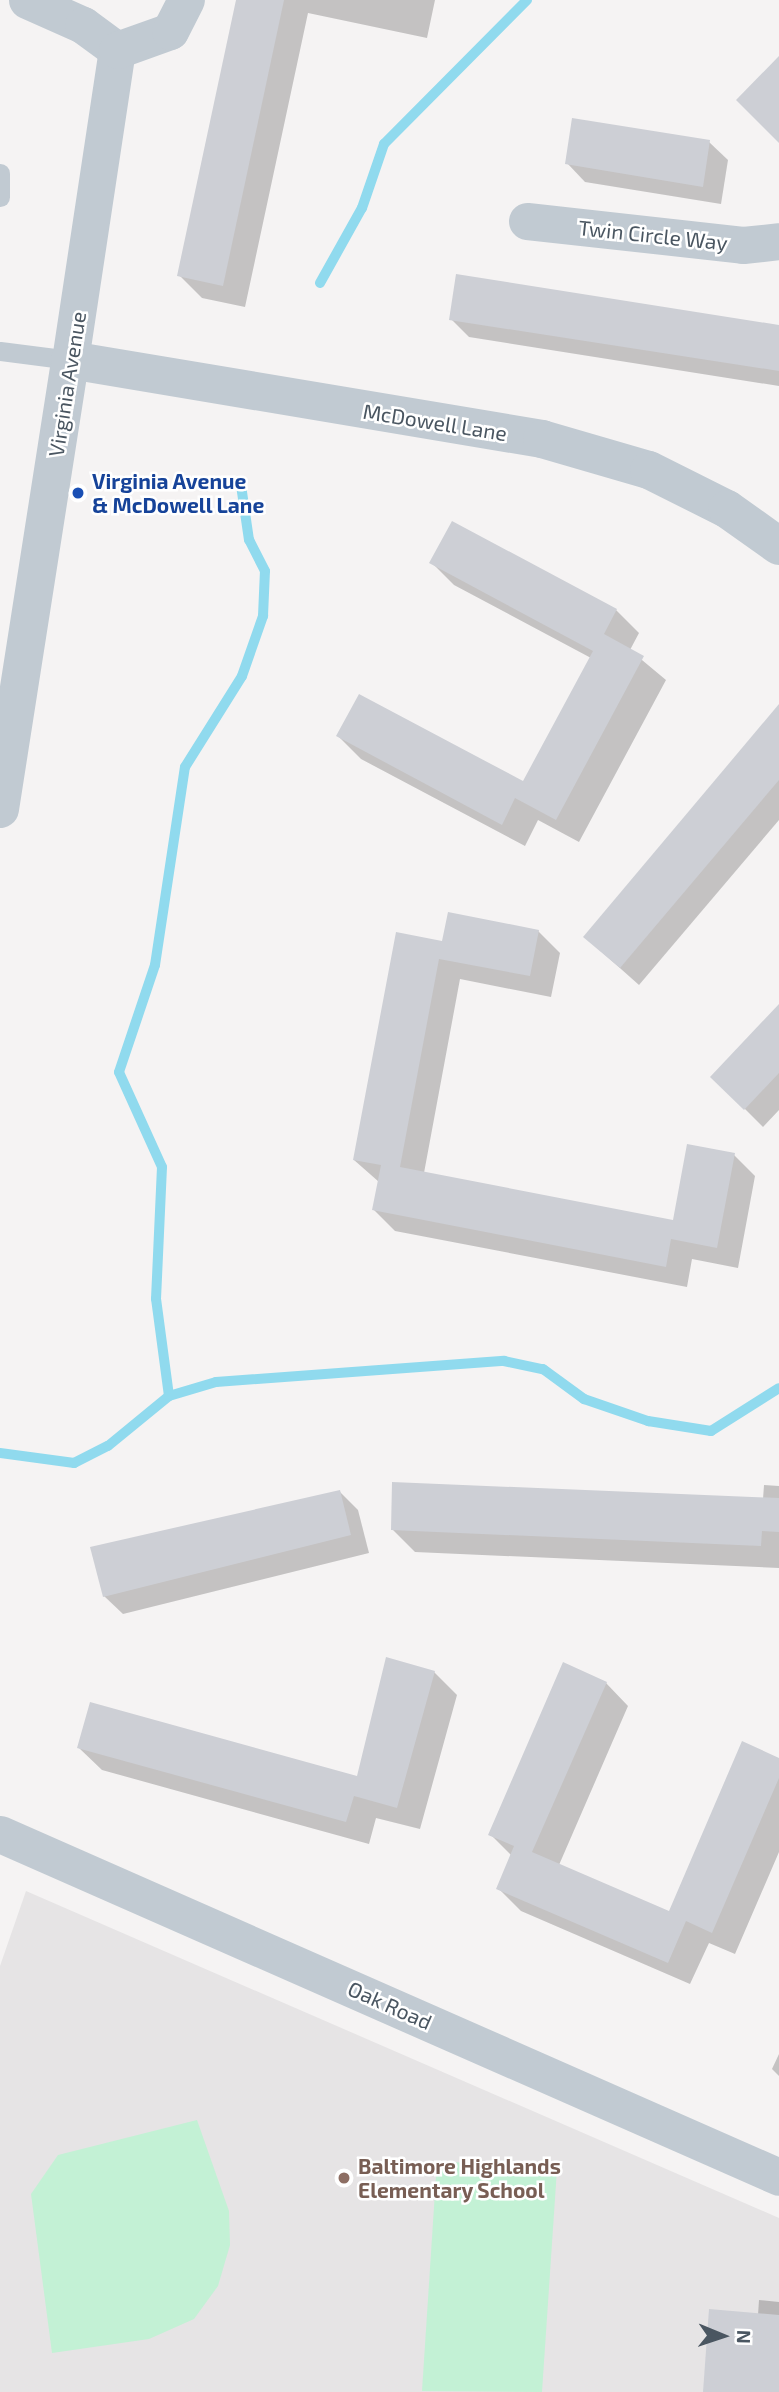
<!DOCTYPE html>
<html>
<head>
<meta charset="utf-8">
<style>
  body { margin:0 }
  #map { position:relative; width:779px; height:2392px; overflow:hidden; background:#f5f3f3; font-family:"Exo 2",sans-serif }
  div>[style] { position:absolute }
  .education>* { inset:0; background:#e6e4e5 }
  .green>* { inset:0; background:#c3f1d5 }
  .shadow>* { inset:0; background:#0003 }
  .stream>* { height:10px; margin:-5px; padding:0 5px; transform-origin:5px; border-radius:5px; background:#90daee }
  .building>* { inset:0; background:#cdcfd5 }
  .service>* { height:19px; margin:-9.5px; padding:0 9.5px; transform-origin:9.5px; border-radius:9.5px; background:#c1cad2 }
  .minor>* { height:37px; margin:-18.5px; padding:0 18.5px; transform-origin:18.5px; border-radius:18.5px; background:#c1cad2 }
  .tertiary>* { height:38px; margin:-19px; padding:0 19px; transform-origin:19px; border-radius:19px; background:#c1cad2 }
  .dots>* { width:19px; height:19px; translate:-50% -50%; box-sizing:border-box; border:4px solid #fff; border-radius:50% }
  span { translate:-50% -50%; white-space:nowrap; text-align:center; line-height:1.15; -webkit-text-stroke:5px #fff; paint-order:stroke }
  .street-label { font-size:21px; color:#4a5661 }
  .transit-label { font-size:21px; color:#164399; font-weight:700 }
  .left { translate:0 -50%; text-align:left }
  .education-label { font-size:21px; color:#785e54; font-weight:700 }
  .north { position:absolute; left:688px; top:2301px; width:70px; height:70px; -webkit-text-stroke:5px #fff; paint-order:stroke; rotate:92deg; font-size:19px; font-weight:700; line-height:28px; text-align:center; color:#4a5661 }
  .north::after { content:''; display:block; margin:auto; width:24px; height:32px; background:#4a5661; clip-path:polygon(50% 0,100% 100%,50% 72%,0 100%) }
</style>
</head>
<body>
<div id="map">
  <div class="education">
    <i style="clip-path:polygon(26px 1891px,779px 2218px,779px 2392px,0 2392px,0 1966px)"></i>
  </div>
  <div class="green">
    <i style="clip-path:polygon(197px 2120px,229px 2211px,230px 2245px,218px 2286px,194px 2319px,149px 2339px,52px 2353px,31px 2194px,58px 2155px)"></i>
    <i style="clip-path:polygon(437px 2161px,557px 2169px,542px 2392px,422px 2391px)"></i>
  </div>
  <div class="shadow">
    <i style="clip-path:polygon(238px 0,435px 0,427px 38px,308px 13px,245px 307px,202px 298px,179px 275px)"></i>
    <i style="clip-path:polygon(709px 142px,728px 160px,721px 204px,585px 182px,567px 163px)"></i>
    <i style="clip-path:polygon(451px 319px,779px 330px,779px 386px,469px 337px)"></i>
    <i style="clip-path:polygon(431px 562px,616px 610px,639px 633px,630px 650px,666px 680px,579px 842px,538px 820px,525px 846px,361px 759px,338px 736px,524px 784px,591px 658px,454px 585px)"></i>
    <i style="clip-path:polygon(779px 707px,779px 820px,639px 985px,585px 937px)"></i>
    <i style="clip-path:polygon(538px 931px,560px 953px,551px 997px,460px 979px,424px 1173px,674px 1222px,734px 1155px,755px 1176px,738px 1268px,692px 1259px,687px 1287px,395px 1231px,374px 1210px,379px 1182px,354px 1160px,443px 943px)"></i>
    <i style="clip-path:polygon(779px 1007px,779px 1110px,763px 1127px,731px 1095px)"></i>
    <i style="clip-path:polygon(764px 1485px,779px 1486px,779px 1568px,415px 1552px,392px 1529px,763px 1499px)"></i>
    <i style="clip-path:polygon(339px 1491px,358px 1510px,369px 1553px,123px 1614px,104px 1596px)"></i>
    <i style="clip-path:polygon(434px 1672px,457px 1695px,420px 1829px,376px 1818px,369px 1844px,102px 1770px,79px 1748px,358px 1778px)"></i>
    <i style="clip-path:polygon(606px 1683px,628px 1706px,559px 1865px,670px 1914px,779px 1759px,779px 1852px,735px 1954px,709px 1943px,690px 1984px,521px 1911px,498px 1888px,512px 1856px,490px 1834px)"></i>
    <i style="clip-path:polygon(779px 2054px,779px 2076px,772px 2069px)"></i>
    <i style="clip-path:polygon(759px 2300px,779px 2302px,779px 2392px,705px 2392px,758px 2315px)"></i>
  </div>
  <div class="stream">
    <i style="left:320px;top:283px;width:86px;rotate:-60.8deg"></i>
    <i style="left:362px;top:208px;width:68px;rotate:-71deg"></i>
    <i style="left:384px;top:144px;width:203px;rotate:-45.2deg"></i>
    <i style="left:169px;top:1396px;width:98px;rotate:-97.6deg"></i>
    <i style="left:156px;top:1299px;width:132px;rotate:-87.4deg"></i>
    <i style="left:162px;top:1167px;width:104px;rotate:-114.4deg"></i>
    <i style="left:119px;top:1072px;width:113px;rotate:-71.4deg"></i>
    <i style="left:155px;top:965px;width:200px;rotate:-81.4deg"></i>
    <i style="left:185px;top:767px;width:107px;rotate:-57.9deg"></i>
    <i style="left:242px;top:676px;width:64px;rotate:-70.7deg"></i>
    <i style="left:263px;top:616px;width:45px;rotate:-87.5deg"></i>
    <i style="left:265px;top:571px;width:35px;rotate:-117deg"></i>
    <i style="left:249px;top:540px;width:49px;rotate:-98.3deg"></i>
    <i style="left:0;top:1453px;width:75px;rotate:7.7deg"></i>
    <i style="left:74px;top:1463px;width:38px;rotate:-27deg"></i>
    <i style="left:108px;top:1446px;width:79px;rotate:-39.3deg"></i>
    <i style="left:169px;top:1396px;width:49px;rotate:-16.6deg"></i>
    <i style="left:216px;top:1382px;width:289px;rotate:-4.2deg"></i>
    <i style="left:504px;top:1361px;width:40px;rotate:12deg"></i>
    <i style="left:543px;top:1369px;width:51px;rotate:36.2deg"></i>
    <i style="left:584px;top:1399px;width:68px;rotate:19deg"></i>
    <i style="left:648px;top:1421px;width:64px;rotate:9deg"></i>
    <i style="left:711px;top:1431px;width:80px;rotate:-32.3deg"></i>
  </div>
  <div class="building">
    <i style="clip-path:polygon(236px 0,284px 0,223px 286px,177px 276px)"></i>
    <i style="clip-path:polygon(779px 56px,779px 143px,736px 100px)"></i>
    <i style="clip-path:polygon(572px 118px,710px 140px,703px 187px,565px 164px)"></i>
    <i style="clip-path:polygon(456px 274px,779px 325px,779px 371px,449px 320px)"></i>
    <i style="clip-path:polygon(452px 521px,617px 609px,604px 634px,644px 656px,556px 820px,515px 798px,502px 825px,336px 736px,359px 694px,523px 781px,593px 651px,429px 563px)"></i>
    <i style="clip-path:polygon(779px 704px,779px 780px,620px 968px,583px 937px)"></i>
    <i style="clip-path:polygon(448px 912px,539px 930px,530px 976px,439px 959px,400px 1167px,673px 1220px,687px 1144px,735px 1153px,717px 1248px,671px 1239px,666px 1267px,372px 1210px,381px 1165px,353px 1160px,396px 932px,442px 941px)"></i>
    <i style="clip-path:polygon(779px 1004px,779px 1073px,744px 1110px,710px 1077px)"></i>
    <i style="clip-path:polygon(392px 1482px,779px 1498px,779px 1532px,762px 1531px,761px 1546px,391px 1530px)"></i>
    <i style="clip-path:polygon(340px 1490px,351px 1535px,103px 1597px,90px 1547px)"></i>
    <i style="clip-path:polygon(386px 1657px,435px 1671px,397px 1808px,354px 1796px,346px 1822px,77px 1748px,90px 1702px,357px 1776px)"></i>
    <i style="clip-path:polygon(563px 1662px,607px 1682px,532px 1852px,669px 1911px,742px 1741px,779px 1758px,779px 1778px,712px 1933px,686px 1921px,668px 1963px,496px 1889px,514px 1846px,488px 1835px)"></i>
    <i style="clip-path:polygon(709px 2309px,779px 2315px,779px 2392px,703px 2392px)"></i>
  </div>
  <div class="service">
    <i style="left:0;top:173px;width:24px;rotate:90deg"></i>
    <i style="left:0;top:351px;width:71px;rotate:7.3deg"></i>
  </div>
  <div class="minor">
    <i style="left:27px;top:0;width:61px;rotate:24.1deg"></i>
    <i style="left:83px;top:25px;width:42px;rotate:36.3deg"></i>
    <i style="left:527px;top:221px;width:217px;rotate:6.3deg"></i>
    <i style="left:743px;top:245px;width:36px;rotate:-6deg"></i>
    <i style="left:70px;top:360px;width:314px;rotate:-81.4deg"></i>
    <i style="left:117px;top:50px;width:56px;rotate:-19.7deg"></i>
    <i style="left:170px;top:31px;width:35px;rotate:-63deg"></i>
    <i style="left:0;top:1834px;width:851px;rotate:23.76deg"></i>
  </div>
  <div class="tertiary">
    <i style="left:0;top:809px;width:454px;rotate:-81.1deg"></i>
    <i style="left:70px;top:360px;width:479px;rotate:9.5deg"></i>
    <i style="left:542px;top:439px;width:111px;rotate:16.2deg"></i>
    <i style="left:649px;top:470px;width:87px;rotate:26.6deg"></i>
    <i style="left:727px;top:509px;width:64px;rotate:35.4deg"></i>
  </div>
  <div class="dots">
    <i style="left:78px;top:493px;background:#1a4fb4"></i>
    <i style="left:344px;top:2178px;background:#8d6e63"></i>
  </div>
  <div class="street-label">
    <span style="left:653px;top:235px;rotate:6deg">Twin Circle Way</span>
    <span style="left:67px;top:384px;rotate:-81deg">Virginia Avenue</span>
    <span style="left:435px;top:422px;rotate:9deg">McDowell Lane</span>
    <span style="left:390px;top:2005px;rotate:24deg">Oak Road</span>
  </div>
  <div class="transit-label">
    <span class="left" style="left:92px;top:493px">Virginia Avenue<br>&amp; McDowell Lane</span>
  </div>
  <div class="education-label">
    <span class="left" style="left:358px;top:2178px">Baltimore Highlands<br>Elementary School</span>
  </div>
  <div class="north">N</div>
</div>
</body>
</html>
